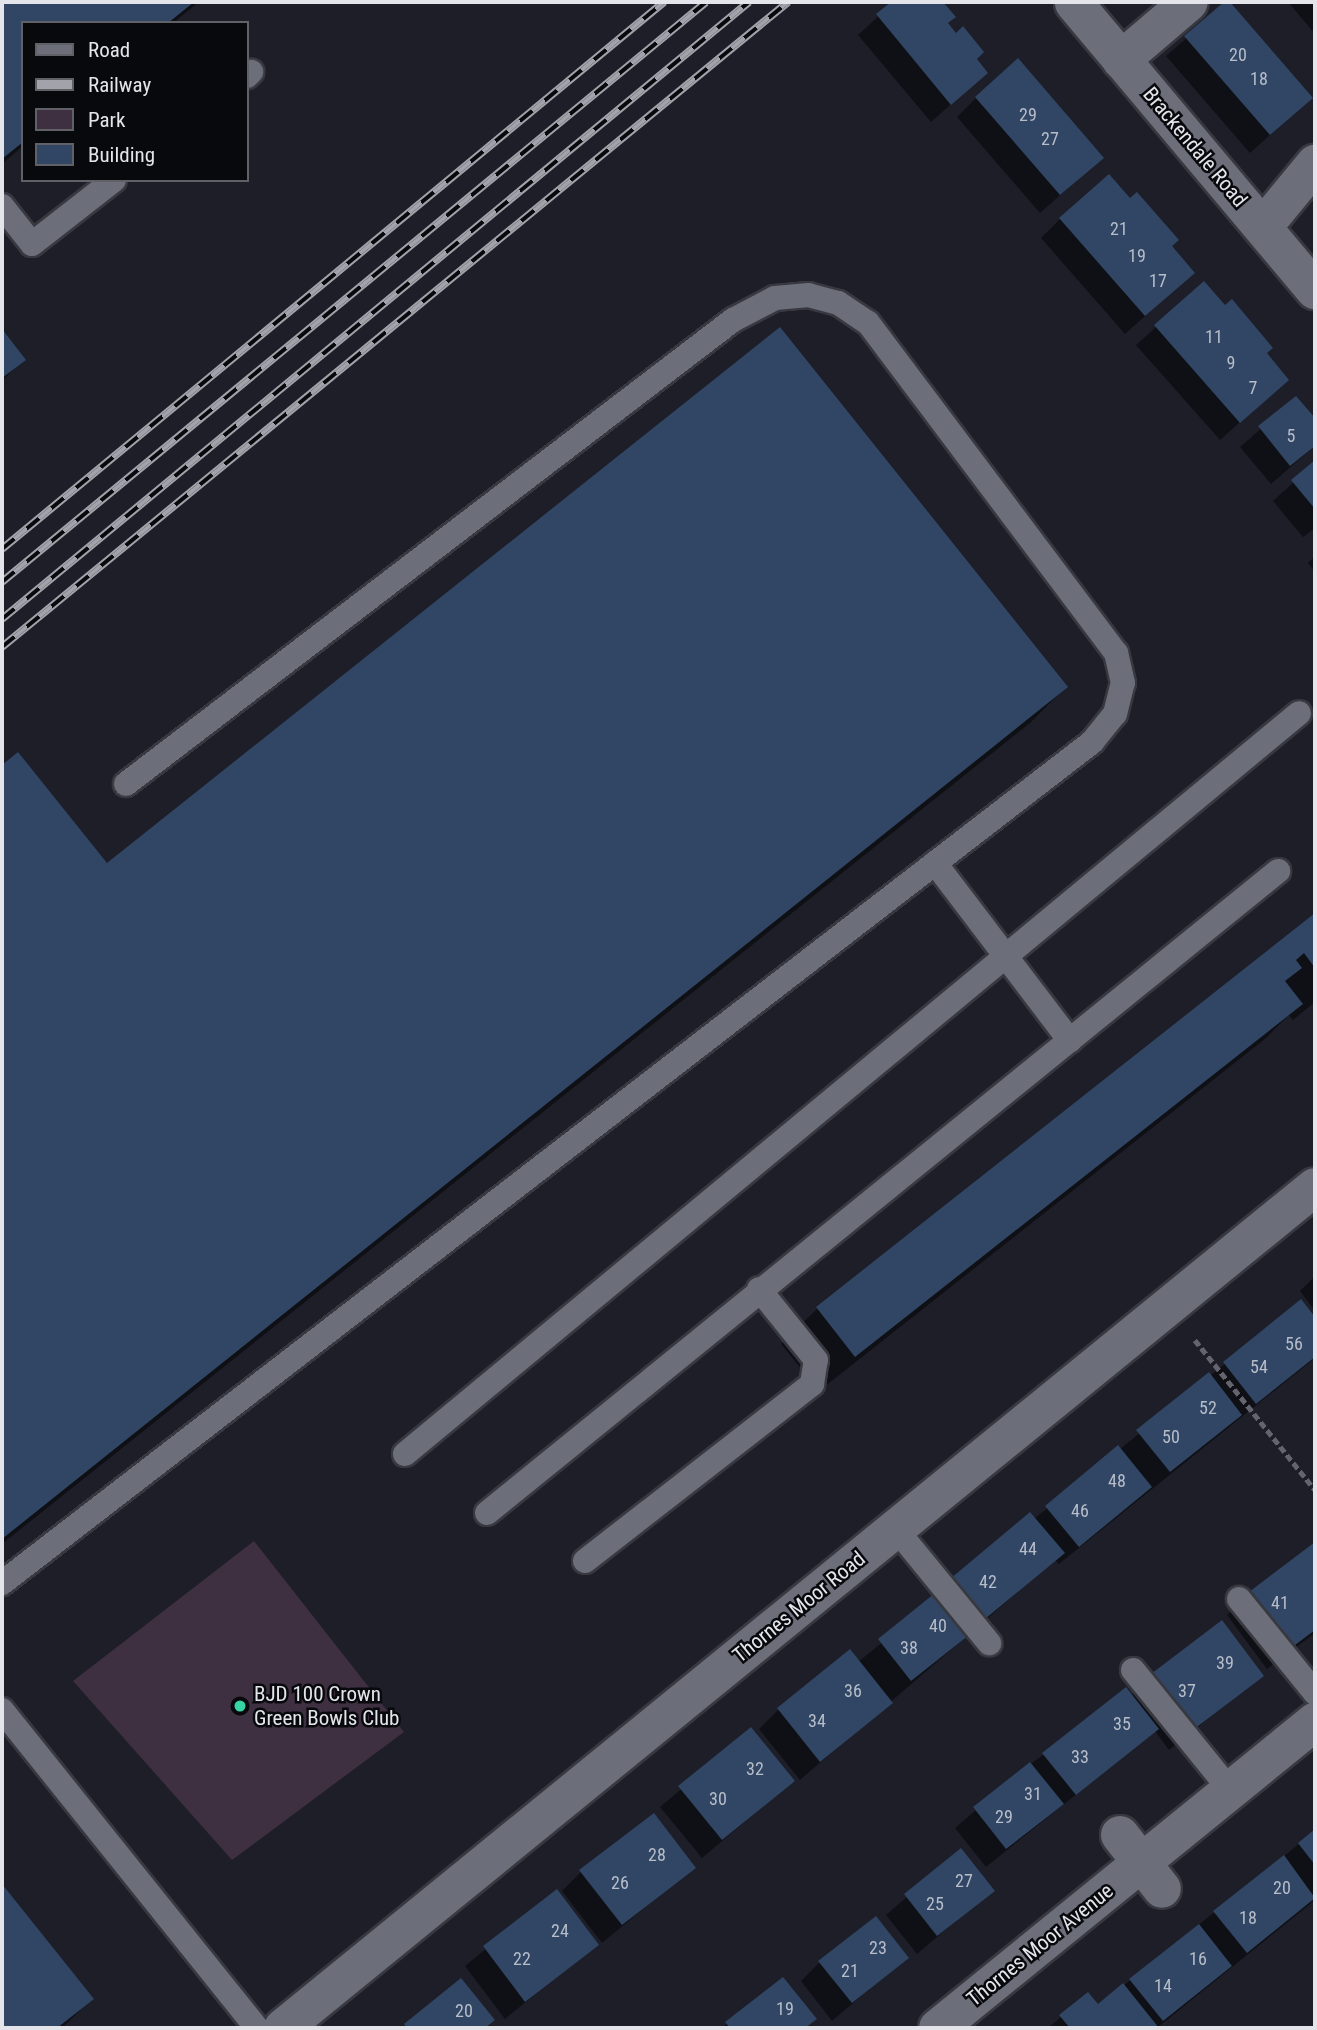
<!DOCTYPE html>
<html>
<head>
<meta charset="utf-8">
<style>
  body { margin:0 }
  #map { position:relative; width:1317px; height:2030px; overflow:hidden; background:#1d1e28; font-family:"Roboto Condensed",sans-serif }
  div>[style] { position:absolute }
  .green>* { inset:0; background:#3e2f41 }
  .shadow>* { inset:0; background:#0007 }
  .building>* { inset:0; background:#304664 }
  .path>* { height:4.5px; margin-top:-2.25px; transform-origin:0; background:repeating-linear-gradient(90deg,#63646d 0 7px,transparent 0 10.5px) }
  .roads { filter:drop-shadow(2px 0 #383940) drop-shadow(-2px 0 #383940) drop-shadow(0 2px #383940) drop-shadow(0 -2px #383940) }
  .service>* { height:24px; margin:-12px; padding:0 12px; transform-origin:12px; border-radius:12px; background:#6c6e79 }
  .minor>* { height:38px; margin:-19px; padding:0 19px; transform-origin:19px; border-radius:19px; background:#6c6e79 }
  .rail>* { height:8px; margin-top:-4px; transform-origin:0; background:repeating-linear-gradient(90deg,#08090d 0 16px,#a2a3aa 0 32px); box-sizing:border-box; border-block:2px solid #a2a3aa }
  .dots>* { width:19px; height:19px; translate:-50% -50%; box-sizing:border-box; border:4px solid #08090d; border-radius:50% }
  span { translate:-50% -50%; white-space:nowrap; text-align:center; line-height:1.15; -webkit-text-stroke:5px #08090d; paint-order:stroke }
  .number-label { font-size:18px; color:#b7bdc9 }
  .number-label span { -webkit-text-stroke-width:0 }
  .street-label { font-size:21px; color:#e4e5eb }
  .poi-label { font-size:21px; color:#e4e5eb }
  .left { translate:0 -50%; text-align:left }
  .frame { position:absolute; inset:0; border:4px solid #e4e5eb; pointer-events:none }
  .legend { position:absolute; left:21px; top:21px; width:228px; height:161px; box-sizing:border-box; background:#08090d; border:2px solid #606166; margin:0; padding:9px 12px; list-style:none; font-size:21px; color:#e4e5eb }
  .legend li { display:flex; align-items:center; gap:14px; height:35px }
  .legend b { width:35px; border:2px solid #606166 }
</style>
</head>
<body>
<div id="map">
  <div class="green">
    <i style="clip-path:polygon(254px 1541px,404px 1732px,232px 1860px,73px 1681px)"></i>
  </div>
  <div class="shadow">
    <i style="clip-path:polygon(2px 2px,199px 2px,173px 23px,23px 23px,23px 146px,2px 164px)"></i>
    <i style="clip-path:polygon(894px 2px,941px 2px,953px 17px,946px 24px,986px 73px,931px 122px,858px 35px)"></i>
    <i style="clip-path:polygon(1228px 2px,1311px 98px,1250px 153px,1166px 56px)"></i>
    <i style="clip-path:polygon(1288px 2px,1315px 2px,1315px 34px)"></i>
    <i style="clip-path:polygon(976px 98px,1102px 158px,1040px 213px,957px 117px)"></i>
    <i style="clip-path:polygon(1130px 200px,1170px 246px,1173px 291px,1125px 334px,1041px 238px,1060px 219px)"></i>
    <i style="clip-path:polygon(1204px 284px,1287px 380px,1220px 440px,1136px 345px)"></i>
    <i style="clip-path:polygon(2px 331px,23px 360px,2px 381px)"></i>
    <i style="clip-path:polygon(1296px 398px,1315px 421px,1315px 446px,1271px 484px,1240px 447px)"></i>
    <i style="clip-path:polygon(1315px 463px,1315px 528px,1303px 537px,1273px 501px)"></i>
    <i style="clip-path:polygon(1315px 556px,1315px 572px,1308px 563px)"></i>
    <i style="clip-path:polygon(1066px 687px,1030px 723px,2px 1544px,2px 767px,18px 754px,107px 866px)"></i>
    <i style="clip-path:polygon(1315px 916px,1315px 1002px,1293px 1020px,1289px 1015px,1265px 1039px,819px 1391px,781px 1344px,817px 1309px)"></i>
    <i style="clip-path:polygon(1315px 1276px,1315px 1311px,1300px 1291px)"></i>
    <i style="clip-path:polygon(1301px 1302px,1315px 1320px,1315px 1358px,1059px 1564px,1055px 1560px,800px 1780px,759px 1729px,778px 1710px,850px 1652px,858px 1662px)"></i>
    <i style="clip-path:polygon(1315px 1545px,1315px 1633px,1267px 1669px,1227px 1615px)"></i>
    <i style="clip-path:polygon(1262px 1676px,1169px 1750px,1155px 1731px,986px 1867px,955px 1828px,1030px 1764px,1131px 1696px,1149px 1678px)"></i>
    <i style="clip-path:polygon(751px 1730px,793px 1781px,702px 1858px,660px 1807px)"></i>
    <i style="clip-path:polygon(1315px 1831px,1315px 1900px,1157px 2028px,1048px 2028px,1088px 1994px,1098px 2006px)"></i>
    <i style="clip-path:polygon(961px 1850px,992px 1890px,917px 1954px,886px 1915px)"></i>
    <i style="clip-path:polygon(694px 1867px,602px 1943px,562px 1891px,581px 1872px)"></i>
    <i style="clip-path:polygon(2px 1887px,92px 1999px,62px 2028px,2px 2028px)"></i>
    <i style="clip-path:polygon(557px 1891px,597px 1944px,505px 2019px,465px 1966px)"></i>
    <i style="clip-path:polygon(907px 1957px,832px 2021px,801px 1981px,820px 1962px)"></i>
    <i style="clip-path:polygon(814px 2019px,804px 2028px,722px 2028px,727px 2024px)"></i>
    <i style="clip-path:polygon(493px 2020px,485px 2028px,402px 2028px,405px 2025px)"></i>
  </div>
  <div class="building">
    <i style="clip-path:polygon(2px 2px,194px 2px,168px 23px,23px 23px,23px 142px,2px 159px)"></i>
    <i style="clip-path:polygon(891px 2px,943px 2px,956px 17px,948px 23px,956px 33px,963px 26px,984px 52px,977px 59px,988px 73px,951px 105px,876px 14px)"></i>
    <i style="clip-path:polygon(1224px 2px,1230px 2px,1313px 98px,1270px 135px,1184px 36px)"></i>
    <i style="clip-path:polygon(1018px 58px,1104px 158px,1060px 195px,975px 97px)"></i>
    <i style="clip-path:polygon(1109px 174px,1130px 198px,1137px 192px,1179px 240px,1172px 246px,1195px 273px,1145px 316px,1059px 218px)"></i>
    <i style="clip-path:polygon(1204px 281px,1225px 305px,1232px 299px,1273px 348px,1267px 353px,1289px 380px,1240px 423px,1154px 325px)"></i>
    <i style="clip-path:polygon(780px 327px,1068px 687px,2px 1539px,2px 765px,18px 752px,107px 863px)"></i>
    <i style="clip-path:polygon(2px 329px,26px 360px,2px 378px)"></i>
    <i style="clip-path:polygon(1296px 396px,1315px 418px,1315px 446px,1290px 466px,1258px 426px)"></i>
    <i style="clip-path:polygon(1315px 460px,1315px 509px,1291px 480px)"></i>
    <i style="clip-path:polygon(1315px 913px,1315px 968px,1304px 953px,1296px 960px,1302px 968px,1285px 981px,1303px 1004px,855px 1357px,816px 1307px)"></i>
    <i style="clip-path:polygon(1301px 1299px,1315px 1317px,1315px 1357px,1256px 1404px,1223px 1362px)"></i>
    <i style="clip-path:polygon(1209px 1372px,1242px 1415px,1170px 1472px,1136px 1430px)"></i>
    <i style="clip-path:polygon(1118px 1445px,1152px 1487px,1079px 1547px,1045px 1506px)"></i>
    <i style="clip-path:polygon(1030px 1512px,1065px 1553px,985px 1619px,950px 1579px)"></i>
    <i style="clip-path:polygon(1315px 1542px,1315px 1630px,1287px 1651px,1245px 1595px)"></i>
    <i style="clip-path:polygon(935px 1593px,969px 1635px,911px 1681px,878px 1639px)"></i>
    <i style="clip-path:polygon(1222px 1620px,1264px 1676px,1189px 1733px,1147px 1677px)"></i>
    <i style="clip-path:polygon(850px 1649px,893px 1703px,820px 1762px,777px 1708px)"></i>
    <i style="clip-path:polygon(1126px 1687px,1159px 1729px,1076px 1795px,1042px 1753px)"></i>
    <i style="clip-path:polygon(751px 1727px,795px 1781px,722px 1840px,678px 1786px)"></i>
    <i style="clip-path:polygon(1030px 1762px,1064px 1804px,1006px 1849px,973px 1807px)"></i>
    <i style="clip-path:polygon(654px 1813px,696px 1868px,622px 1925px,579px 1870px)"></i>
    <i style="clip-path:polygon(1315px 1829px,1315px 1865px,1298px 1843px)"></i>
    <i style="clip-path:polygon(961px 1848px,995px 1891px,937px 1936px,904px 1894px)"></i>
    <i style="clip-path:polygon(1284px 1855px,1315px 1898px,1247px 1953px,1213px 1911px)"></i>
    <i style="clip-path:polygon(2px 1884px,94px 1999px,57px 2028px,2px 2028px)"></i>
    <i style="clip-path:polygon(557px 1889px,599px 1945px,525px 2002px,483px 1946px)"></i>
    <i style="clip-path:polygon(876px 1916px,909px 1958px,852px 2003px,818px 1961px)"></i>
    <i style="clip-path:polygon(1199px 1924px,1232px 1966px,1163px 2021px,1129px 1979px)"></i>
    <i style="clip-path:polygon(783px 1977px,817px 2019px,805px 2028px,730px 2028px,725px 2022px)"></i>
    <i style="clip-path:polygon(461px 1978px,495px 2020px,485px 2028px,407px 2028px,404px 2024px)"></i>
    <i style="clip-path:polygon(1123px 1983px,1159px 2028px,1070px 2028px,1059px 2015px,1088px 1992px,1098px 2004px)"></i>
  </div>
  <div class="path">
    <i style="left:1195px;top:1340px;width:192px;rotate:51.3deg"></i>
  </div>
  <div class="roads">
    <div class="service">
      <i style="left:247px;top:76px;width:6px;rotate:-45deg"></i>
      <i style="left:2px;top:206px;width:48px;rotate:51.7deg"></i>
      <i style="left:32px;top:244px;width:104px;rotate:-38deg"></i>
      <i style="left:935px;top:863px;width:223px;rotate:52.8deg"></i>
      <i style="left:405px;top:1454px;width:1161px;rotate:-39.65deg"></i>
      <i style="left:487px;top:1513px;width:1019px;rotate:-39.06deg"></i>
      <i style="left:895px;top:1528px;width:149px;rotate:50.7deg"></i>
      <i style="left:585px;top:1561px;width:288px;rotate:-37.9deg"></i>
      <i style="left:812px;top:1384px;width:24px;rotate:-81deg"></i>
      <i style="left:816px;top:1360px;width:91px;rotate:-128.8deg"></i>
      <i style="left:2px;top:1583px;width:1377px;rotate:-37.65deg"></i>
      <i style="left:1092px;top:742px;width:36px;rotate:-51deg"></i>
      <i style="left:1115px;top:714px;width:32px;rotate:-76deg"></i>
      <i style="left:1123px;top:683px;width:31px;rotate:-103deg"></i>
      <i style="left:1116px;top:653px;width:413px;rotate:-126.9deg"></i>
      <i style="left:868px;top:323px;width:36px;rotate:-146deg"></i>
      <i style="left:838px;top:303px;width:30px;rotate:-165deg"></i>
      <i style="left:809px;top:295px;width:34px;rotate:175deg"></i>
      <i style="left:775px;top:298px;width:47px;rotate:152.4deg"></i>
      <i style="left:733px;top:320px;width:764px;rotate:142.61deg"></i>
      <i style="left:1239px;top:1599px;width:121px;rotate:51deg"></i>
      <i style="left:1133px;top:1670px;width:156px;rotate:51deg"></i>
      <i style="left:2px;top:1710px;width:408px;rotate:51.3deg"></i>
    </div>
    <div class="minor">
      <i style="left:1074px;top:3px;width:375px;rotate:50deg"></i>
      <i style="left:1121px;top:60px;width:89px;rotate:-40.5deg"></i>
      <i style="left:1263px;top:227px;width:82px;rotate:-50.5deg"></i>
      <i style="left:1120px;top:1835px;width:68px;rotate:52.1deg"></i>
      <i style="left:283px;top:2028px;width:1331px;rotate:-39.18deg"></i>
      <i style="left:938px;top:2028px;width:486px;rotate:-39.1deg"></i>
    </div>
  </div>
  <div class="rail">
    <i style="left:2px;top:549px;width:859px;rotate:-39.57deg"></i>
    <i style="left:2px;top:582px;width:912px;rotate:-39.48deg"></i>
    <i style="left:2px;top:619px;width:969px;rotate:-39.56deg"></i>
    <i style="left:2px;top:647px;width:1017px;rotate:-39.37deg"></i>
  </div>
  <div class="dots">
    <i style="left:240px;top:1706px;background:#37d4a6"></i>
  </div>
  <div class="number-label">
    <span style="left:1238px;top:55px">20</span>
    <span style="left:1259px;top:79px">18</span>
    <span style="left:1028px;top:115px">29</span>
    <span style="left:1050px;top:139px">27</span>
    <span style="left:1119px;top:229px">21</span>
    <span style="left:1137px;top:256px">19</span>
    <span style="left:1158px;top:281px">17</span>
    <span style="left:1214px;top:337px">11</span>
    <span style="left:1231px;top:363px">9</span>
    <span style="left:1253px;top:388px">7</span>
    <span style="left:1291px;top:436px">5</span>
    <span style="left:1294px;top:1344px">56</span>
    <span style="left:1259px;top:1367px">54</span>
    <span style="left:1208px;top:1408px">52</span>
    <span style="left:1171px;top:1437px">50</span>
    <span style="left:1117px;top:1481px">48</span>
    <span style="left:1080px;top:1511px">46</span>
    <span style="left:1028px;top:1549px">44</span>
    <span style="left:988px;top:1582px">42</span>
    <span style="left:1280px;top:1603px">41</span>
    <span style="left:938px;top:1626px">40</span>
    <span style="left:909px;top:1648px">38</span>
    <span style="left:1225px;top:1663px">39</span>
    <span style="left:853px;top:1691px">36</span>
    <span style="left:1187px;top:1691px">37</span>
    <span style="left:817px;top:1721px">34</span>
    <span style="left:1122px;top:1724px">35</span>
    <span style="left:1080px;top:1757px">33</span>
    <span style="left:755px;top:1769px">32</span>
    <span style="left:1033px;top:1794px">31</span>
    <span style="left:718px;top:1799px">30</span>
    <span style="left:1004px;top:1817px">29</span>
    <span style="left:657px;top:1855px">28</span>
    <span style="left:964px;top:1881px">27</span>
    <span style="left:620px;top:1883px">26</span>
    <span style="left:1282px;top:1888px">20</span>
    <span style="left:935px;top:1904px">25</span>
    <span style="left:1248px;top:1918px">18</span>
    <span style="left:560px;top:1931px">24</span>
    <span style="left:878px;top:1948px">23</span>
    <span style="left:522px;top:1959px">22</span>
    <span style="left:1198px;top:1959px">16</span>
    <span style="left:850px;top:1971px">21</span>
    <span style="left:1163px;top:1986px">14</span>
    <span style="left:785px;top:2009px">19</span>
    <span style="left:464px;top:2011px">20</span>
  </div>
  <div class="street-label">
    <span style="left:1195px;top:147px;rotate:50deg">Brackendale Road</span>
    <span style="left:799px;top:1607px;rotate:-39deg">Thornes Moor Road</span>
    <span style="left:1040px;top:1945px;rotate:-39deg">Thornes Moor Avenue</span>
  </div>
  <div class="poi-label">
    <span class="left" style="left:254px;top:1706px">BJD 100 Crown<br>Green Bowls Club</span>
  </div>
  <div class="frame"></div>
  <ul class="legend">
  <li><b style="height:9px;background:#6c6e79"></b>Road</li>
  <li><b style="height:9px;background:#a2a3aa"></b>Railway</li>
  <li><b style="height:19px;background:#3e2f41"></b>Park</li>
  <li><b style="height:19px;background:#304664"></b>Building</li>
  </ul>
</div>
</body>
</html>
